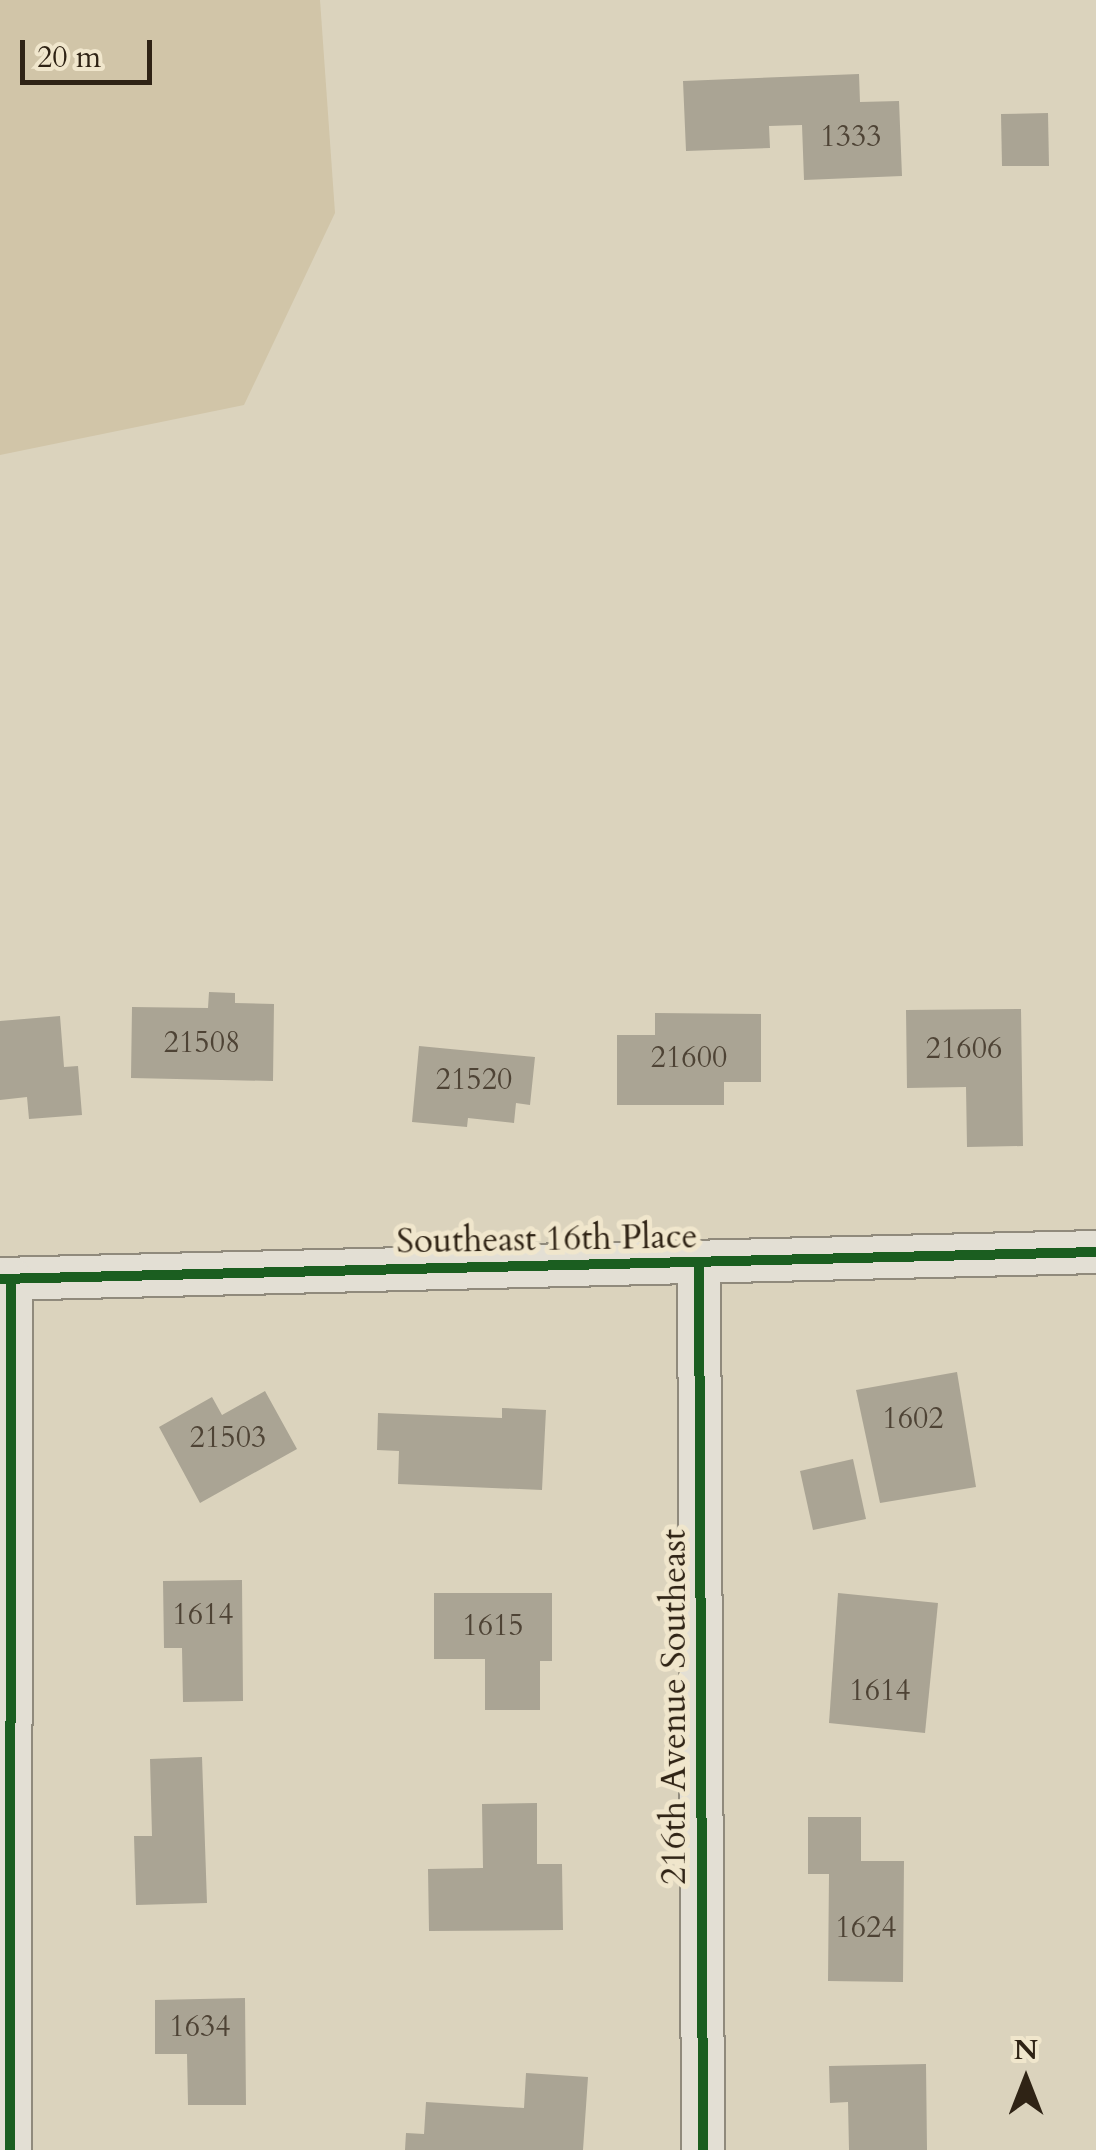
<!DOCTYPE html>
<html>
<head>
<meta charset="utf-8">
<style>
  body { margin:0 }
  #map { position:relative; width:1096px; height:2150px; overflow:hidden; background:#dbd3bd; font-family:Cardo,serif }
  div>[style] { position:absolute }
  .green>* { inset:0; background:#d1c5a8 }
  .building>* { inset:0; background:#aaa494 }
  .roads { filter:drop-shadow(2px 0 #908a7c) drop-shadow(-2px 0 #908a7c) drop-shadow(0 2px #908a7c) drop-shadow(0 -2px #908a7c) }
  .minor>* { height:42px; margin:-21px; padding:0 21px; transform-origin:21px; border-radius:21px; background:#e3dfd4 }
  .cycleway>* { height:10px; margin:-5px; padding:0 5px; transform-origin:5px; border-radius:5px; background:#1b5e20 }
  span { translate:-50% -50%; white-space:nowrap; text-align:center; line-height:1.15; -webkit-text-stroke:10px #f0e6cc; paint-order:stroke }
  .number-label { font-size:30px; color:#4e4335 }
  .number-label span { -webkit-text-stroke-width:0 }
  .street-label { font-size:35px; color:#2f2315 }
  .north { position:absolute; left:976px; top:2030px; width:100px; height:100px; -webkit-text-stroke:8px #f0e6cc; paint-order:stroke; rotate:0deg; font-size:28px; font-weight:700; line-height:40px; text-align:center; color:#2f2315 }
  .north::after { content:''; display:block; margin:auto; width:35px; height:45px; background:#2f2315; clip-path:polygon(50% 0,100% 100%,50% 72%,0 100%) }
  .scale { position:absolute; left:20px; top:40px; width:132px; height:45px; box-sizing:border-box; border:5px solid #2f2315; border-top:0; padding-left:12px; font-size:30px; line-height:35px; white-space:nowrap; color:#2f2315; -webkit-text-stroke:8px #f0e6cc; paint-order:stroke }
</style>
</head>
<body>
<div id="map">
  <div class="green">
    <i style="clip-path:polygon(0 0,320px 0,335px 213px,244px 405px,0 455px)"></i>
  </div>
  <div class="building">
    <i style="clip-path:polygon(859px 74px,860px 102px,899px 101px,902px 176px,804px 180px,802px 125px,769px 126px,770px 148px,686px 151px,683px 81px)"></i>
    <i style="clip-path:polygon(1048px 113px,1049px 166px,1002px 166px,1001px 114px)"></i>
    <i style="clip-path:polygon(209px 992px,235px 993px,235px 1003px,274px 1004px,273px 1081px,131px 1078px,132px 1007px,208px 1008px)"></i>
    <i style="clip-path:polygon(1021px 1009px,1023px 1146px,967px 1147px,966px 1087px,907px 1088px,906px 1010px)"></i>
    <i style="clip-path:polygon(655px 1013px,761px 1014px,761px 1082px,724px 1082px,724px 1105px,617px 1105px,617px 1035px,655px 1035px)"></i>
    <i style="clip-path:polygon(60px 1016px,64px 1067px,78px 1066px,82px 1115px,29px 1119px,27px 1097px,0 1100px,0 1021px)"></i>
    <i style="clip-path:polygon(419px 1046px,535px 1057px,530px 1105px,516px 1103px,514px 1123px,468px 1118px,467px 1127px,412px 1122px)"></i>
    <i style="clip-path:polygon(957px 1372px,976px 1487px,880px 1503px,856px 1390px)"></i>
    <i style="clip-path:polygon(265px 1391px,297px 1449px,200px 1503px,159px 1427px,212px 1397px,222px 1415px)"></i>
    <i style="clip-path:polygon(502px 1408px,546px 1410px,542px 1490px,398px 1484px,399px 1451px,377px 1450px,378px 1413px,502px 1418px)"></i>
    <i style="clip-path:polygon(853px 1459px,866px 1519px,813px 1530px,800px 1471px)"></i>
    <i style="clip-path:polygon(242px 1580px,243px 1701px,183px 1702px,182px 1648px,164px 1648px,163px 1581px)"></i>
    <i style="clip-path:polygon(434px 1593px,552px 1593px,552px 1661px,540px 1661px,540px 1710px,485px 1710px,485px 1659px,434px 1659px)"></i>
    <i style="clip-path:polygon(838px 1593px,938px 1603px,925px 1733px,829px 1723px)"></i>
    <i style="clip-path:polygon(202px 1757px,207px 1903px,136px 1905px,134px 1836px,152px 1836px,150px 1759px)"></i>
    <i style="clip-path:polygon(537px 1803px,537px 1864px,562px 1864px,563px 1930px,429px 1931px,428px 1869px,483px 1868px,482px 1804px)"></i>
    <i style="clip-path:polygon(808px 1817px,861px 1817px,861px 1861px,904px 1861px,903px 1982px,828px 1981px,829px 1874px,808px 1874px)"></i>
    <i style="clip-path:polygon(245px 1998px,246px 2105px,188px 2105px,187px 2054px,155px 2054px,155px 2000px)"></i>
    <i style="clip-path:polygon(926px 2064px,927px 2150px,849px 2150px,848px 2102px,830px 2103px,829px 2066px)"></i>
    <i style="clip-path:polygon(526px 2073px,588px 2077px,583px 2150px,405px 2150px,406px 2133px,424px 2134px,426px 2102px,524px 2108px)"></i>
  </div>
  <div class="roads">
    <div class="minor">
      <i style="left:699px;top:1263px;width:887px;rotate:89.74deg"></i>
      <i style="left:0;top:1279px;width:1096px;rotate:-1.41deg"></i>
      <i style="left:10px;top:2150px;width:871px;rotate:-89.93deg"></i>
    </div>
  </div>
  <div class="cycleway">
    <i style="left:699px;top:1263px;width:887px;rotate:89.74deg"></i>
    <i style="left:0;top:1279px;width:1096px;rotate:-1.41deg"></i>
    <i style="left:10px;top:2150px;width:871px;rotate:-89.93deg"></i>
  </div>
  <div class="number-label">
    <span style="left:851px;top:137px">1333</span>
    <span style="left:202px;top:1043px">21508</span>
    <span style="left:964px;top:1049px">21606</span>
    <span style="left:689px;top:1058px">21600</span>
    <span style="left:474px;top:1080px">21520</span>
    <span style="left:913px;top:1419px">1602</span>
    <span style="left:228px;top:1438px">21503</span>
    <span style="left:203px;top:1615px">1614</span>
    <span style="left:493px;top:1626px">1615</span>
    <span style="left:880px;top:1691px">1614</span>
    <span style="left:866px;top:1928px">1624</span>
    <span style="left:200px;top:2027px">1634</span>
  </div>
  <div class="street-label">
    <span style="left:547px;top:1239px;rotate:-1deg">Southeast 16th Place</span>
    <span style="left:674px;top:1707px;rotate:-90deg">216th Avenue Southeast</span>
  </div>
  <div class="north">N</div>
  <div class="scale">20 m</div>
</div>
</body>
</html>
